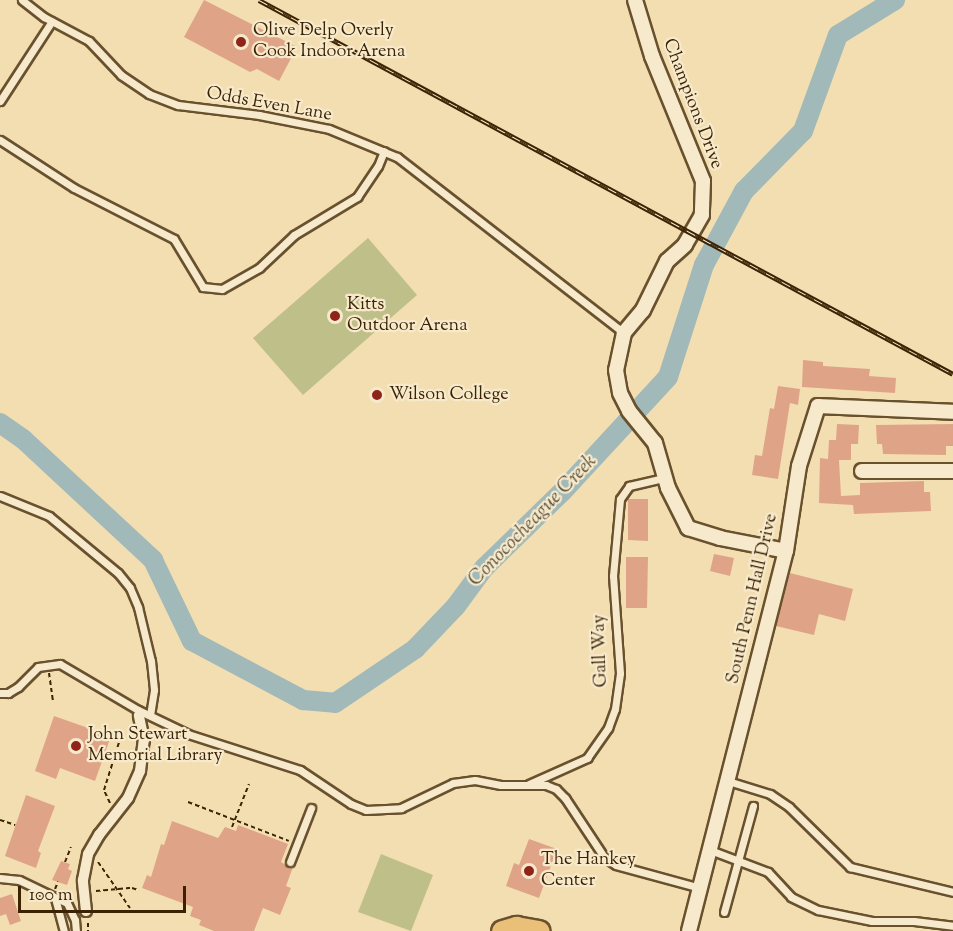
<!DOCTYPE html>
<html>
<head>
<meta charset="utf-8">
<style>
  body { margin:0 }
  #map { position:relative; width:953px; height:931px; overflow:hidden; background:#f3deb1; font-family:"Sorts Mill Goudy",serif }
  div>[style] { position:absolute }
  .green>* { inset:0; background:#bfc089 }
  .river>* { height:20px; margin:-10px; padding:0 10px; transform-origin:10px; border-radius:10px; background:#a1b9b8 }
  .building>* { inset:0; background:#dfa488 }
  .path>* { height:2px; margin-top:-1px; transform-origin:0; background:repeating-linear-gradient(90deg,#3b2203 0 4.5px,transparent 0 7.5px) }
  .roads { filter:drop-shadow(2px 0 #69512e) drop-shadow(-2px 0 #69512e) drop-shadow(0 2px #69512e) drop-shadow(0 -2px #69512e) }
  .service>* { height:7px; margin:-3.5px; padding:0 3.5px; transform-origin:3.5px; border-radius:3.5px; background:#f7eacc }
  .pedestrian>* { height:10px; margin:-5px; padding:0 5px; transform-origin:5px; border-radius:5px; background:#f7eacc }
  .minor>* { height:14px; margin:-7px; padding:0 7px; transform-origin:7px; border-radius:7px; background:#f7eacc }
  .primary>* { height:21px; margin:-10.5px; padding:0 10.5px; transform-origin:10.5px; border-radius:10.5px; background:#eabf78 }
  .rail>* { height:5px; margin-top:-2.5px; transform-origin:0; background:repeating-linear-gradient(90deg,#f7eacc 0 9px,#3b2203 0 18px); box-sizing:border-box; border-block:2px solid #3b2203 }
  .dots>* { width:16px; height:16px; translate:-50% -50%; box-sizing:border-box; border:3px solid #f7eacc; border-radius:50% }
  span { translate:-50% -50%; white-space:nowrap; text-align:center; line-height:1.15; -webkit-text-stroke:4.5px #f7eacc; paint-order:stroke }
  .poi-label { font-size:18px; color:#3b2203 }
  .left { translate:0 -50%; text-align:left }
  .street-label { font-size:18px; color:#3b2203 }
  .water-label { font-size:20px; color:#5a4f39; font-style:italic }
  .scale { position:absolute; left:18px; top:886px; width:168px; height:27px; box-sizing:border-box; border:3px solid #3b2203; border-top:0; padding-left:8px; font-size:18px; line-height:21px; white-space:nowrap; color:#3b2203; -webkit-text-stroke:4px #f7eacc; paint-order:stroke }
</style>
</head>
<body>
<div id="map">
  <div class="green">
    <i style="clip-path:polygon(368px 238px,417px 295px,303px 395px,253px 338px)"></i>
    <i style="clip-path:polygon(381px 854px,433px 875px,411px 931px,358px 912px)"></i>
  </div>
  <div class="river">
    <i style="left:0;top:423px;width:28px;rotate:35deg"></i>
    <i style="left:23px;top:439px;width:178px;rotate:42.9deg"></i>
    <i style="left:153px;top:560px;width:90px;rotate:64.3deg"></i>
    <i style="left:192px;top:641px;width:126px;rotate:28deg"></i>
    <i style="left:303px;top:700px;width:32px;rotate:5deg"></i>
    <i style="left:335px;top:703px;width:97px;rotate:-34deg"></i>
    <i style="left:415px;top:649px;width:59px;rotate:-46.4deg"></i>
    <i style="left:456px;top:606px;width:47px;rotate:-53.6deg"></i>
    <i style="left:484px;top:568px;width:109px;rotate:-44.3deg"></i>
    <i style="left:562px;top:492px;width:156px;rotate:-47.3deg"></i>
    <i style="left:668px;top:377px;width:118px;rotate:-72.2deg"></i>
    <i style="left:704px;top:265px;width:84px;rotate:-61.6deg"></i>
    <i style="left:744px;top:191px;width:84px;rotate:-45.5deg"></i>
    <i style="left:803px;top:131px;width:102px;rotate:-70deg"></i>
    <i style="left:838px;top:35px;width:67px;rotate:-31.6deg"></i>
  </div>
  <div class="building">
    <i style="clip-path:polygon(204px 0,297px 47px,279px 81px,257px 69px,250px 72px,184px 37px)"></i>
    <i style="clip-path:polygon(803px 360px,823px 362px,823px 366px,870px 369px,869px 376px,896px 378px,895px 393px,802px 387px)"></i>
    <i style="clip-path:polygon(778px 386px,800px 389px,798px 405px,790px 403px,778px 479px,752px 475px,755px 455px,762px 456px,770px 408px,774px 409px)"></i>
    <i style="clip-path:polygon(837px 424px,859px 425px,858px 444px,851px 444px,851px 460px,839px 460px,841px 496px,860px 495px,860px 483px,924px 481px,924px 492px,930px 492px,931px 511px,854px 514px,853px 505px,819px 503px,820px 458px,828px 459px,829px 440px,836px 440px)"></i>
    <i style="clip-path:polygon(953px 424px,953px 446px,946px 446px,946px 455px,883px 454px,882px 444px,877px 444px,876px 425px)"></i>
    <i style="clip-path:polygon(628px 499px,648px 499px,648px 541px,628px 540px)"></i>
    <i style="clip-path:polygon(714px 554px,734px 558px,730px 576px,710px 571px)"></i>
    <i style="clip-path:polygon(626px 557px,648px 557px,647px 608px,626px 608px)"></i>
    <i style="clip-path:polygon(790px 573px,853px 589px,845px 621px,819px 614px,814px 635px,776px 626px)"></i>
    <i style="clip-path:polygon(54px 716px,111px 736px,95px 781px,60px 768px,56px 779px,35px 771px)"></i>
    <i style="clip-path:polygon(26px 795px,55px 806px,38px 851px,41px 853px,36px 868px,5px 856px)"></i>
    <i style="clip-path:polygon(172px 821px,218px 838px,225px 827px,236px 831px,238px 825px,288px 844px,281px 862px,289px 867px,293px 867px,286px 886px,291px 888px,280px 915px,263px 908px,254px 931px,214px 931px,199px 925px,201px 920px,190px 916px,193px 907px,142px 888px,147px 875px,151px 877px,161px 844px,164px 845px)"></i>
    <i style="clip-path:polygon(529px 839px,557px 849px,539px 898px,506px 886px,514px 863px,519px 865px)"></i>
    <i style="clip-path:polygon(61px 861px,70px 864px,68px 869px,72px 871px,67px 885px,52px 880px)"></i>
    <i style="clip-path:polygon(12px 894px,21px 921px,10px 925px,6px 914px,0 916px,0 898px)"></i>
  </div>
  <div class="path">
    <i style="left:49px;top:673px;width:29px;rotate:82deg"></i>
    <i style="left:188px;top:802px;width:108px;rotate:21.1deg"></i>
    <i style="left:110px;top:803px;width:14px;rotate:-115deg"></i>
    <i style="left:104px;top:790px;width:60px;rotate:-72.5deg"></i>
    <i style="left:0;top:820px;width:16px;rotate:18deg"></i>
    <i style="left:232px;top:827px;width:46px;rotate:-68.4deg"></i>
    <i style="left:65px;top:862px;width:16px;rotate:-68deg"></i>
    <i style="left:98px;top:862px;width:56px;rotate:55.2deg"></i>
    <i style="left:55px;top:889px;width:8px;rotate:-67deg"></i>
    <i style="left:96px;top:891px;width:36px;rotate:-5deg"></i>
    <i style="left:132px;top:888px;width:6px;rotate:18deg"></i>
    <i style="left:88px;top:923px;width:8px;rotate:90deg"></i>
  </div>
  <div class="roads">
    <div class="service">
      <i style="left:22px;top:0;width:28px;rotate:38deg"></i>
      <i style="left:44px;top:17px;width:51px;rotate:28.1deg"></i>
      <i style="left:89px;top:41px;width:47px;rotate:46.7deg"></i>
      <i style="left:121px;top:75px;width:34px;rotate:34deg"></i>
      <i style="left:149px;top:94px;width:31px;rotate:21deg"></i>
      <i style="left:178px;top:105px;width:82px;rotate:7deg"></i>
      <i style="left:259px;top:115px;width:71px;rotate:11.3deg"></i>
      <i style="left:329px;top:129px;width:74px;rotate:22.4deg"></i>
      <i style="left:397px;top:157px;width:287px;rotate:37.8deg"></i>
      <i style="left:0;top:101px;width:95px;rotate:-57deg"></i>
      <i style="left:0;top:140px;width:88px;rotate:33deg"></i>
      <i style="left:74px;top:188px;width:112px;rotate:27deg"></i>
      <i style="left:174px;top:239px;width:56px;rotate:58.9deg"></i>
      <i style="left:203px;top:287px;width:19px;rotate:6deg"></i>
      <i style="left:222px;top:289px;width:43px;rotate:-29.6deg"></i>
      <i style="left:259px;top:268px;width:48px;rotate:-43.3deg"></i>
      <i style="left:294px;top:235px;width:74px;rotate:-31.1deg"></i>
      <i style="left:357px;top:197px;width:37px;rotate:-56deg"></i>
      <i style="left:378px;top:166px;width:16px;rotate:-68deg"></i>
      <i style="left:0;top:496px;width:53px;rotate:22.2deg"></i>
      <i style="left:49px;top:516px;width:89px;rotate:39.6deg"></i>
      <i style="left:118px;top:573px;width:19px;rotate:51deg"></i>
      <i style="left:130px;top:588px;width:21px;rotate:67deg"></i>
      <i style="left:138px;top:607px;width:56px;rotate:76.5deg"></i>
      <i style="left:151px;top:661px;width:29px;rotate:84deg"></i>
      <i style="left:154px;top:690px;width:25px;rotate:99deg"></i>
      <i style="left:0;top:693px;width:8px"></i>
      <i style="left:8px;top:693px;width:12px;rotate:-31deg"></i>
      <i style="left:18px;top:687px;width:28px;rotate:-45deg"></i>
      <i style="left:38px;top:667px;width:22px;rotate:-8deg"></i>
      <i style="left:60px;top:664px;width:91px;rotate:30.5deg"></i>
      <i style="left:138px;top:710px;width:55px;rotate:25.6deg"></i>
      <i style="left:188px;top:734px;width:118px;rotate:17.8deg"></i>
      <i style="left:300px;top:770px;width:61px;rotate:33.7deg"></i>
      <i style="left:351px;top:804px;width:16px;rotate:22deg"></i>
      <i style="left:366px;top:810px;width:35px;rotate:-3deg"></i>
      <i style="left:401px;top:808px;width:58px;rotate:-25.7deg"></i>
      <i style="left:453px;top:783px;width:22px;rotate:-8deg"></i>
      <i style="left:475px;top:780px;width:26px;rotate:11deg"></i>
      <i style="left:501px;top:785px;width:45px"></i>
      <i style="left:546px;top:785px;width:11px;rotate:22deg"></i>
      <i style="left:556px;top:789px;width:13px;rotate:45deg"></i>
      <i style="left:565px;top:798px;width:71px;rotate:56.5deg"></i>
      <i style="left:604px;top:857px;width:14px;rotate:34deg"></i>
      <i style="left:616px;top:865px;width:87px;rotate:15.3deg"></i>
      <i style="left:728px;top:781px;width:44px;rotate:17.2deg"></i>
      <i style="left:770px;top:794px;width:23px;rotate:34deg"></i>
      <i style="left:789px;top:807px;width:86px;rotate:44.5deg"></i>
      <i style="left:850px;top:867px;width:106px;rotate:13.6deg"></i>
      <i style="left:529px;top:784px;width:64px;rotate:-24.1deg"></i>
      <i style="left:587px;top:758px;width:37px;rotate:-55deg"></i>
      <i style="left:608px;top:728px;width:20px;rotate:-70deg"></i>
      <i style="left:615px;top:709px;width:36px;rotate:-82deg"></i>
      <i style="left:620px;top:673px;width:97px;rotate:-94.1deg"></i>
      <i style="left:613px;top:576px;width:77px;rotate:-84.8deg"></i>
      <i style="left:620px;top:499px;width:16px;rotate:-55deg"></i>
      <i style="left:629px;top:486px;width:37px;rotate:-13deg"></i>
      <i style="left:710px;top:850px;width:62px;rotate:20.8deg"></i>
      <i style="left:768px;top:872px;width:34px;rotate:47deg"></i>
      <i style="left:791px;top:897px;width:30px;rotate:26deg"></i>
      <i style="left:818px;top:910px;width:55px;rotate:11.5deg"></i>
      <i style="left:872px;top:921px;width:42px"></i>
      <i style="left:914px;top:921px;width:39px;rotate:7deg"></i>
      <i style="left:290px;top:862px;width:58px;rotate:-68.7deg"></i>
      <i style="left:0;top:878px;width:19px;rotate:6deg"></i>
      <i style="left:19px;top:880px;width:53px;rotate:25.6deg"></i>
      <i style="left:67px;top:903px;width:19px;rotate:65deg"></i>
      <i style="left:75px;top:920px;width:11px;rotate:85deg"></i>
      <i style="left:55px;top:898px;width:34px;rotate:75deg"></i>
      <i style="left:724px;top:912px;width:110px;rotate:-74.7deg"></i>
    </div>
    <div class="pedestrian">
      <i style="left:86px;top:911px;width:31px;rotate:-96deg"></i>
      <i style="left:83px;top:880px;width:26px;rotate:-79deg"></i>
      <i style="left:88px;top:854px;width:22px;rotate:-60deg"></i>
      <i style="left:99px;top:835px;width:47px;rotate:-51.9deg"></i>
      <i style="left:128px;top:798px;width:30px;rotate:-66deg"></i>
      <i style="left:140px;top:771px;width:31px;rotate:-83deg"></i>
      <i style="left:144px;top:740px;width:25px;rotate:-102deg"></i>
    </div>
    <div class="minor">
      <i style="left:635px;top:0;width:59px;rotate:73.1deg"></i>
      <i style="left:652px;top:56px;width:135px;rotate:67.8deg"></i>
      <i style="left:703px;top:181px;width:34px;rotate:92deg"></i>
      <i style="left:702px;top:215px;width:34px;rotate:120deg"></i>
      <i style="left:685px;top:245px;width:24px;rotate:138deg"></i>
      <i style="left:667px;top:261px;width:55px;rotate:116.1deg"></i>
      <i style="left:643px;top:310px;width:30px;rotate:130deg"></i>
      <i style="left:624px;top:333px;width:38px;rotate:102deg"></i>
      <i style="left:616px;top:370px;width:23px;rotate:80deg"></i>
      <i style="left:620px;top:393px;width:20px;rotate:63deg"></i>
      <i style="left:629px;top:411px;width:41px;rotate:50.9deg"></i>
      <i style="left:655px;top:443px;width:47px;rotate:73.9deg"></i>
      <i style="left:668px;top:488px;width:45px;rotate:63.4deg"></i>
      <i style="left:688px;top:528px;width:34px;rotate:17deg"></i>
      <i style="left:720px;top:538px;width:67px;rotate:11.1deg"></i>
      <i style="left:862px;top:471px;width:91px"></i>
      <i style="left:689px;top:931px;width:392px;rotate:-75.7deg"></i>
      <i style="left:786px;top:551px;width:86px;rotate:-81.3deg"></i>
      <i style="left:799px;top:466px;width:63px;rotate:-72.4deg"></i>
      <i style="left:818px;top:406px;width:135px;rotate:2.5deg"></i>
    </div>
    <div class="primary">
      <i style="left:502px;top:931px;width:15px;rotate:-16deg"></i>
      <i style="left:516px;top:927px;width:23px;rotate:10deg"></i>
    </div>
  </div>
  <div class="rail">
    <i style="left:259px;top:0;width:788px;rotate:28.32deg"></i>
  </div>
  <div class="dots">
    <i style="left:241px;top:42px;background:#8f2418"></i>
    <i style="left:335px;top:316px;background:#8f2418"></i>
    <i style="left:377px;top:395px;background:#8f2418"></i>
    <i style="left:76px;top:746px;background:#8f2418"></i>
    <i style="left:529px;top:871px;background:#8f2418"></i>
  </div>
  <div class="poi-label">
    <span class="left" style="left:253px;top:42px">Olive Delp Overly<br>Cook Indoor Arena</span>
    <span class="left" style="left:347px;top:316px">Kitts<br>Outdoor Arena</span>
    <span class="left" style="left:389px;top:395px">Wilson College</span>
    <span class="left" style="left:88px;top:746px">John Stewart<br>Memorial Library</span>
    <span class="left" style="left:541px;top:871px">The Hankey<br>Center</span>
  </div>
  <div class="street-label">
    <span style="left:692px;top:104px;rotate:69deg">Champions Drive</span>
    <span style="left:269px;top:105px;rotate:10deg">Odds Even Lane</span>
    <span style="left:753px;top:599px;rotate:-77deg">South Penn Hall Drive</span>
    <span style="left:601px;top:651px;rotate:-92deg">Gall Way</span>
  </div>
  <div class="water-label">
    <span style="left:533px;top:521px;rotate:-46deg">Conococheague Creek</span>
  </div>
  <div class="scale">100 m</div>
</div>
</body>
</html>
